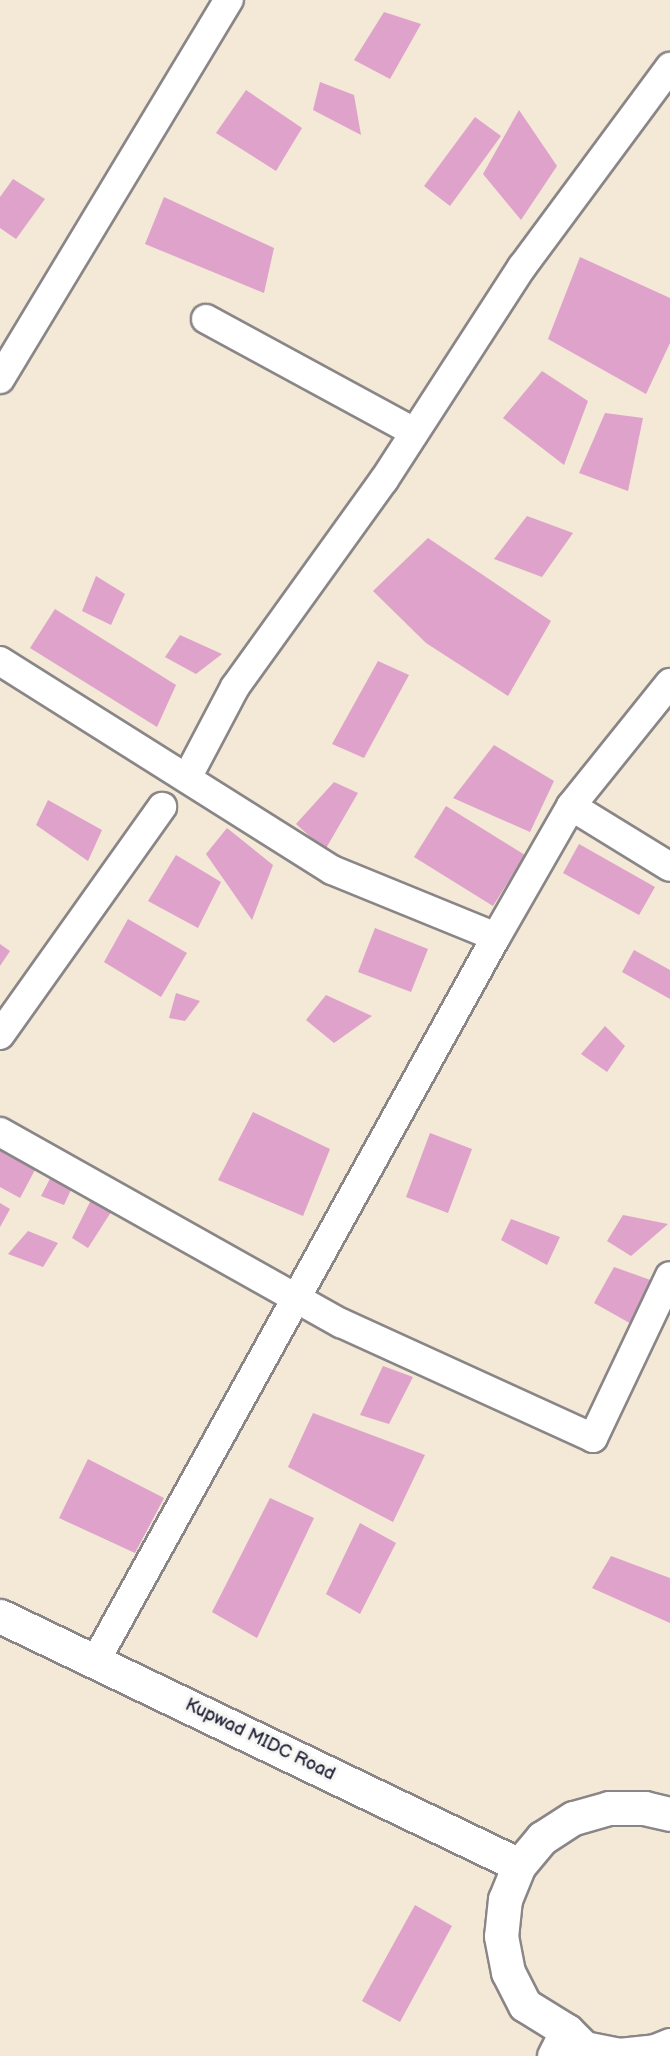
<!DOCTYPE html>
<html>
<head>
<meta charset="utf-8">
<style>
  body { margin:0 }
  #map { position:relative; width:670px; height:2056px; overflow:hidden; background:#f3e9d6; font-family:"Balsamiq Sans",sans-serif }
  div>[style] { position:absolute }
  .building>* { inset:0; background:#dea2cb }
  .roads { filter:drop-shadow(2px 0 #8a8688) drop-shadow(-2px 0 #8a8688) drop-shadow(0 2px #8a8688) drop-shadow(0 -2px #8a8688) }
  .minor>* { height:28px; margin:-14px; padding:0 14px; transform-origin:14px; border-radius:14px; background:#fff }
  .tertiary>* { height:33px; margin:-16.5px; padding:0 16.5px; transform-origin:16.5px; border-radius:16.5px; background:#fff }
  .primary>* { height:33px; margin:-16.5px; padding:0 16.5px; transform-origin:16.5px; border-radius:16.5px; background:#fff }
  span { translate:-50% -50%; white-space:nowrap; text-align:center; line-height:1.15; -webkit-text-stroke:6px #f6f6f2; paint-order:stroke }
  .street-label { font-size:18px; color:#22223b }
</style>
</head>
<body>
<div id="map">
  <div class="building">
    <i style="clip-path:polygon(384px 12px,421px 24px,390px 79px,354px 60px)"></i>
    <i style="clip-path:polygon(320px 82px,354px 95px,361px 135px,313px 110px)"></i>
    <i style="clip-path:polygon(246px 90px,302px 128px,276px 171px,216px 133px)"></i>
    <i style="clip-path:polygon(519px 110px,557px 166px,521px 220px,483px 174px)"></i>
    <i style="clip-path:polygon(475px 117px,501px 136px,450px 206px,424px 186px)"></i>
    <i style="clip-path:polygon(13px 179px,45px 199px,16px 239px,0 228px,0 197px)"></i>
    <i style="clip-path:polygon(164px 197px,274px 248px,264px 293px,145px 244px)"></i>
    <i style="clip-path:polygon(580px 257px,670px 298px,670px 343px,646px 394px,548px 339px)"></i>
    <i style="clip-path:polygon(542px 371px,588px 401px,564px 465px,503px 418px)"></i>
    <i style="clip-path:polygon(605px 413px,643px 418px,628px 491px,579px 473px)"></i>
    <i style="clip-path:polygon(527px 516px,573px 533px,542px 577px,494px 559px)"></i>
    <i style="clip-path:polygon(428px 538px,551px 621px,508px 696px,426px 643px,373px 591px)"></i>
    <i style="clip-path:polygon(96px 576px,125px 594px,111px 625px,82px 611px)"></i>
    <i style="clip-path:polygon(55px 609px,176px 685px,157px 727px,30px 648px)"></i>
    <i style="clip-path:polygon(180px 635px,222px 654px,196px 674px,165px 657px)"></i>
    <i style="clip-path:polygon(378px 661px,409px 675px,364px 758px,332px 744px)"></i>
    <i style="clip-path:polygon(494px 745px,554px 781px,530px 832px,453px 798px)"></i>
    <i style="clip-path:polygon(334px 782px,358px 793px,325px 850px,296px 824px)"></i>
    <i style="clip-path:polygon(48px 800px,102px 830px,88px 861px,36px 825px)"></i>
    <i style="clip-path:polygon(446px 806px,525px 855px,493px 906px,414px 857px)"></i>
    <i style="clip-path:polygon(227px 828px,273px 865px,252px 920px,206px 854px)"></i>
    <i style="clip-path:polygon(579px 844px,655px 887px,639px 915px,563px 873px)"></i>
    <i style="clip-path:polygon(176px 855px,221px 882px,198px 928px,148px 901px)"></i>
    <i style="clip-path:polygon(128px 919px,187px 953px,161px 997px,104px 962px)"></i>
    <i style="clip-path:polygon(375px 928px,428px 949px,411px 992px,358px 972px)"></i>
    <i style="clip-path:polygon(0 944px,10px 951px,0 966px)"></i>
    <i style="clip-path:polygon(634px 950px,670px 970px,670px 999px,622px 972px)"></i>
    <i style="clip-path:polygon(176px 993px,200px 1001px,185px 1021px,169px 1018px)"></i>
    <i style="clip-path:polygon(326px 995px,372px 1016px,334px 1043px,306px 1020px)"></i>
    <i style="clip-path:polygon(605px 1026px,625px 1046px,607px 1072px,581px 1054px)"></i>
    <i style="clip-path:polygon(253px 1112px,330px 1149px,303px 1216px,218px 1180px)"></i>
    <i style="clip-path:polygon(430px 1133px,472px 1149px,448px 1213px,406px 1197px)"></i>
    <i style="clip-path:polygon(0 1147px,36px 1168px,20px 1198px,0 1187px)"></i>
    <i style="clip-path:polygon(54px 1171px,76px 1179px,64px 1205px,41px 1196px)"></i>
    <i style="clip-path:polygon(93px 1196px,113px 1209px,88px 1248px,72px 1238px)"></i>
    <i style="clip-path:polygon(0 1203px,10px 1209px,0 1227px)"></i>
    <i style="clip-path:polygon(623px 1215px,668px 1224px,631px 1256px,607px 1241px)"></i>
    <i style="clip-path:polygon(511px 1219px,560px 1237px,547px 1265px,501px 1240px)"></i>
    <i style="clip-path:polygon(28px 1231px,58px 1243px,43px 1267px,8px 1254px)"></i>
    <i style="clip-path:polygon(614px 1267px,656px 1282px,635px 1326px,594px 1303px)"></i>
    <i style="clip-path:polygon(383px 1366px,413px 1377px,389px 1424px,360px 1415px)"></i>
    <i style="clip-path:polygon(313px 1413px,425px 1455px,393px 1522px,288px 1467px)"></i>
    <i style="clip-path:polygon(88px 1459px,164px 1498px,135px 1553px,59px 1518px)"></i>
    <i style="clip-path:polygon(270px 1498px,314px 1518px,257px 1638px,212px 1612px)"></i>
    <i style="clip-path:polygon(360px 1523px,396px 1543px,360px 1614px,326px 1594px)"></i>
    <i style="clip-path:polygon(611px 1556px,670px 1578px,670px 1623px,592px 1588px)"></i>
    <i style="clip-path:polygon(415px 1905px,452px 1926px,400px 2022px,362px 2001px)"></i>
  </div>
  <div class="roads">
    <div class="minor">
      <i style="left:206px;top:319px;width:237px;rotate:28.5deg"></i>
      <i style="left:0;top:379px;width:443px;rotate:-58.9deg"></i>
      <i style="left:0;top:661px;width:392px;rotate:32.2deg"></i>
      <i style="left:332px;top:870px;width:177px;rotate:22.2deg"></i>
      <i style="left:496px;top:937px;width:151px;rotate:-60.2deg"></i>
      <i style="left:571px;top:806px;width:158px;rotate:-51.2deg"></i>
      <i style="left:187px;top:778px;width:103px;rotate:-62.2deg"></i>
      <i style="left:235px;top:687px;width:255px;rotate:-54.3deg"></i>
      <i style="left:384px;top:480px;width:254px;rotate:-57.1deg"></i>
      <i style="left:522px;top:267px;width:249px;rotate:-53.5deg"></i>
      <i style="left:571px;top:806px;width:116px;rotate:31.6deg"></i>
      <i style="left:0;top:1035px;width:280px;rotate:-54.6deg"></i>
      <i style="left:0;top:1132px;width:391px;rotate:29.3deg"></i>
      <i style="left:341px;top:1323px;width:277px;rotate:24.5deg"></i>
      <i style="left:593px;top:1438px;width:179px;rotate:-64.6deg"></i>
      <i style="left:96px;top:1660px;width:826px;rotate:-61.05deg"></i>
    </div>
    <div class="tertiary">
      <i style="left:554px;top:2056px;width:28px;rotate:-63deg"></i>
    </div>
    <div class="primary">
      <i style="left:0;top:1616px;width:576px;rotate:25.63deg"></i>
      <i style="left:670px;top:1814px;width:26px;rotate:-167deg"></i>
      <i style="left:645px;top:1808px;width:36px;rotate:180deg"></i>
      <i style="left:609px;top:1808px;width:37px;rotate:164deg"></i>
      <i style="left:573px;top:1818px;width:37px;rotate:147deg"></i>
      <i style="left:542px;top:1838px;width:35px;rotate:130deg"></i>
      <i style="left:519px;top:1865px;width:37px;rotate:112deg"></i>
      <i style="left:505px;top:1899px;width:37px;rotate:96deg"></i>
      <i style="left:501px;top:1936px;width:37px;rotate:79deg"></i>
      <i style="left:508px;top:1972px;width:37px;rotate:63deg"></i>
      <i style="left:525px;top:2005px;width:49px;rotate:31.8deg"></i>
      <i style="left:567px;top:2031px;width:24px;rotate:45deg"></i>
      <i style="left:584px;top:2048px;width:36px;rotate:11deg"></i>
      <i style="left:619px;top:2055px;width:36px;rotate:-6deg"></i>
      <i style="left:655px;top:2051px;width:16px;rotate:-22deg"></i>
    </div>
  </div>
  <div class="street-label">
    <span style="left:260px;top:1740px;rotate:26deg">Kupwad MIDC Road</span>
  </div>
</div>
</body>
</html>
